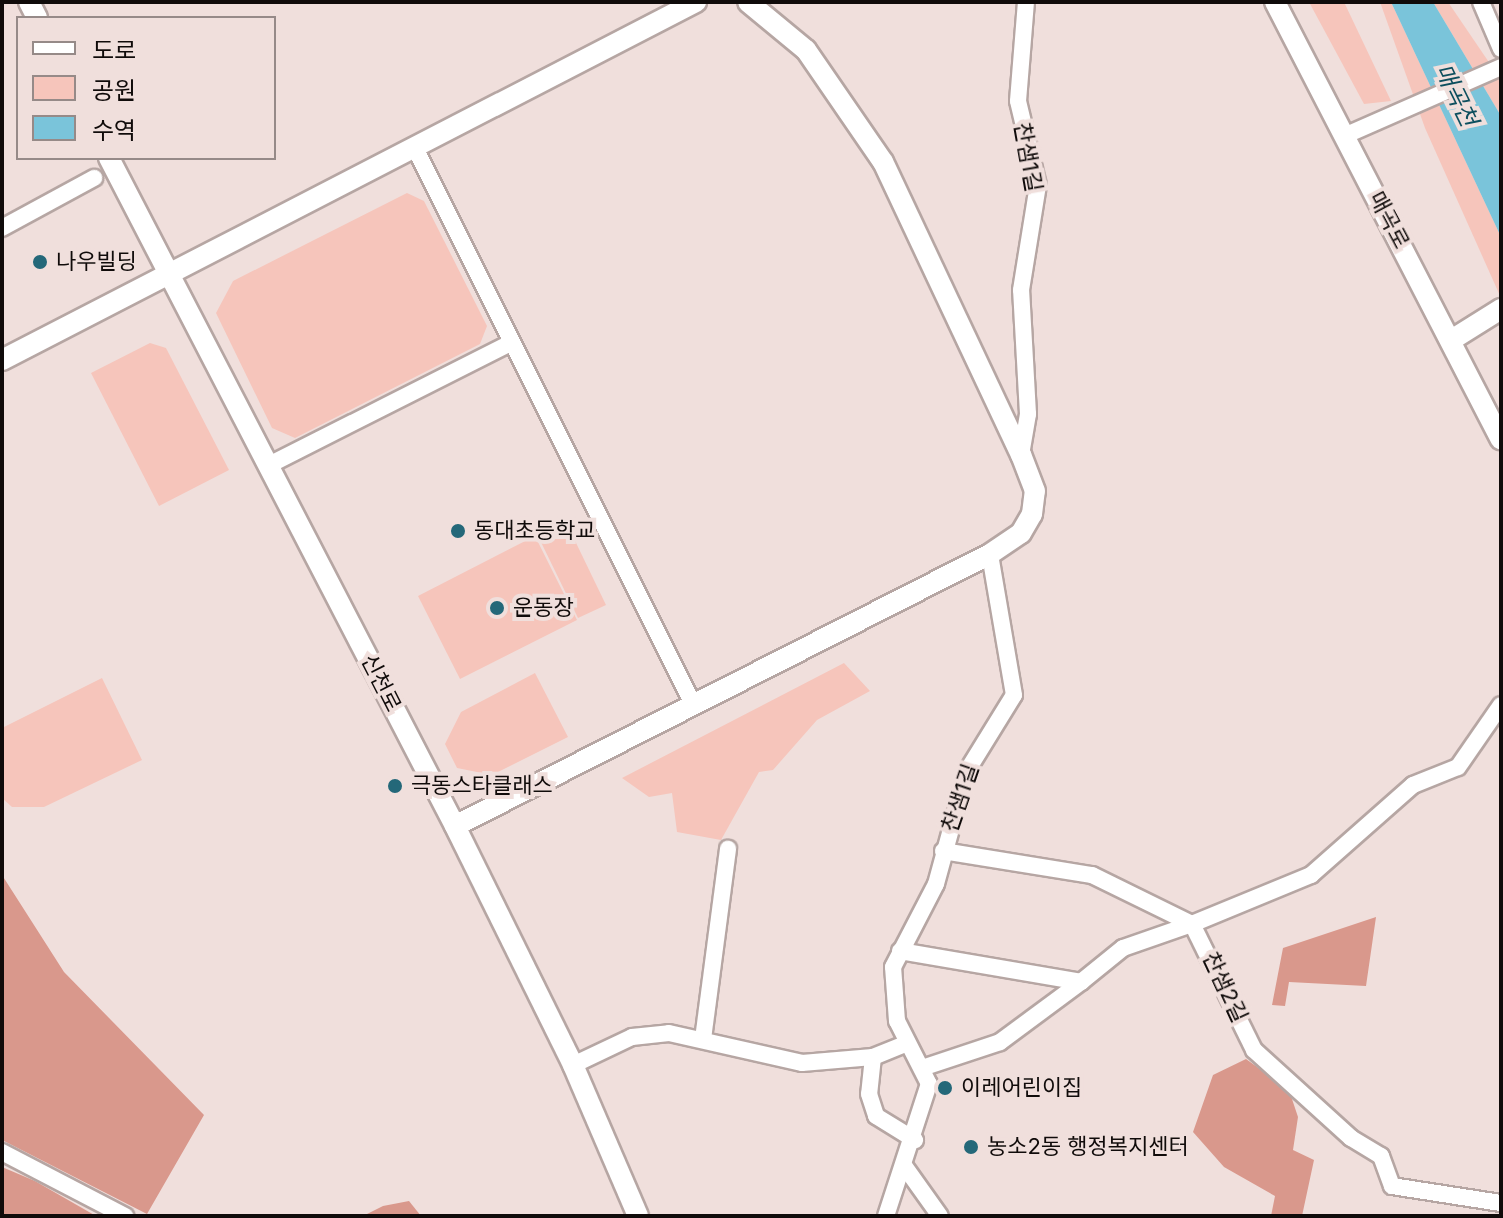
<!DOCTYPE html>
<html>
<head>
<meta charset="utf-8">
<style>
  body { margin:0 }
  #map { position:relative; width:1503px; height:1218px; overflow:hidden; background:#f0dfdc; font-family:Inter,"Noto Sans KR",sans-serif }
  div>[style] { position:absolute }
  .green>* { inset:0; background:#f6c5bb }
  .forest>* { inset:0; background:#d9988c }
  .water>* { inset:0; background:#7ac4da }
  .roads { filter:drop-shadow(2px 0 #b6a6a3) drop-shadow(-2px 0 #b6a6a3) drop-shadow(0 2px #b6a6a3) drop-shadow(0 -2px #b6a6a3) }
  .minor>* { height:16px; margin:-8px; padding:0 8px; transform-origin:8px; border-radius:8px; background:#fff }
  .tertiary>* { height:20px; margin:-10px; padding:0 10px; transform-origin:10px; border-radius:10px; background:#fff }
  .dots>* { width:22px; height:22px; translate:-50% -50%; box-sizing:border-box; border:4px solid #f0dfdc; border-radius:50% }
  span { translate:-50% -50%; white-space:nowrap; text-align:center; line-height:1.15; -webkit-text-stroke:8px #f0dfdc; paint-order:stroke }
  .street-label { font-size:22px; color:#100b0a }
  .poi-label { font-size:22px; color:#100b0a }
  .left { translate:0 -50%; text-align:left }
  .water-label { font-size:24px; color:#0d4f5e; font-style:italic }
  .frame { position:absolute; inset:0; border:4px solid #100b0a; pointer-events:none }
  .legend { position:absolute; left:16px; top:16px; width:260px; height:144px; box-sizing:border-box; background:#f0dfdc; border:2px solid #968a88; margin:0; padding:10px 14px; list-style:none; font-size:24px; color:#100b0a }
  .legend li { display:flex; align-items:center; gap:16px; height:40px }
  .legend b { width:40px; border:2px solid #968a88 }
</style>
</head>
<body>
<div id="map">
  <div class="green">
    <i style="clip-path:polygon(1309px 2px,1344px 2px,1391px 101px,1364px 104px)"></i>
    <i style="clip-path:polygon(1380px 2px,1391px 2px,1501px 237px,1501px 298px,1425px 128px)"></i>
    <i style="clip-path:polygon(1433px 2px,1448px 2px,1501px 80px,1501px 116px)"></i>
    <i style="clip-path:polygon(407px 193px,424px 201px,487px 326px,480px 344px,295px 438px,272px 428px,216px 313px,233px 281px)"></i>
    <i style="clip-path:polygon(150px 343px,166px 348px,229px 470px,159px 506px,91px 373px)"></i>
    <i style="clip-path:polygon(565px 520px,606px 605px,578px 618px,537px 534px)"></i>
    <i style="clip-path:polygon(535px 536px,577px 620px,460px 679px,418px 596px)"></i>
    <i style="clip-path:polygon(844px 663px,870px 691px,817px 720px,773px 770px,759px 772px,721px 840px,677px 832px,672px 793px,649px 797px,622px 778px)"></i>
    <i style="clip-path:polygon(535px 673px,568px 737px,492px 775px,457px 768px,445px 744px,461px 712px)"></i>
    <i style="clip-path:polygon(102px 678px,142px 760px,44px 807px,12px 807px,2px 798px,2px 728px)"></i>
  </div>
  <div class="forest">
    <i style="clip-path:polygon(2px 875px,64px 972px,204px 1115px,147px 1214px,2px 1140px)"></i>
    <i style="clip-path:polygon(1376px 917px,1366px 986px,1289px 982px,1285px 1006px,1272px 1005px,1283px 948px)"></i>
    <i style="clip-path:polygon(1246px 1059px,1289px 1090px,1298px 1117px,1293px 1150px,1314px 1160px,1302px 1216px,1271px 1216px,1275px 1196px,1224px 1167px,1193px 1132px,1213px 1075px)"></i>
    <i style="clip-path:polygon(2px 1167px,35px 1181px,96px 1216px,2px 1216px)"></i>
    <i style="clip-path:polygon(409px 1201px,421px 1216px,363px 1216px,383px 1206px)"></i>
  </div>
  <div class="water">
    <i style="clip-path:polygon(1391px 2px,1433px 2px,1501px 116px,1501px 237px)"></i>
  </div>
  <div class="roads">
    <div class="minor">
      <i style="left:1481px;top:2px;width:51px;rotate:66.9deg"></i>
      <i style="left:1344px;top:136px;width:171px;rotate:-23.7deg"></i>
      <i style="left:415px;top:148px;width:622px;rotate:63.43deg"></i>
      <i style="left:2px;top:228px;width:105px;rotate:-28.5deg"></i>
      <i style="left:1021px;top:455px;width:42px;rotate:-80.3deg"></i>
      <i style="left:1028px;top:414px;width:124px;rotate:-93.2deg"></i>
      <i style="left:1021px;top:290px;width:106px;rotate:-80.8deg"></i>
      <i style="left:1038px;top:185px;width:86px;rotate:-103.4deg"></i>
      <i style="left:1018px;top:101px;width:99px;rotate:-85.4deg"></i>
      <i style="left:269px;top:465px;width:272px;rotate:-26.8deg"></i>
      <i style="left:943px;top:851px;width:151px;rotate:9.2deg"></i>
      <i style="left:1092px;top:875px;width:111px;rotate:26.1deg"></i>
      <i style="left:1192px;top:924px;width:129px;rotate:-22.4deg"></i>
      <i style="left:1311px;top:875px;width:136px;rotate:-41.4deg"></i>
      <i style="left:1413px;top:785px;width:48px;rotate:-21.8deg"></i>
      <i style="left:1458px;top:767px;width:75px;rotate:-55.3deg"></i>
      <i style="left:900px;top:951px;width:184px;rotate:9.7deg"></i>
      <i style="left:1081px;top:982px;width:54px;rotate:-39deg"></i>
      <i style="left:1123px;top:948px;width:73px;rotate:-19.2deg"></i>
      <i style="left:1192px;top:924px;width:140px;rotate:63.8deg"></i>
      <i style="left:1254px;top:1050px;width:131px;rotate:42.2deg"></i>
      <i style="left:1351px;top:1138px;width:35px;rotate:31deg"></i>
      <i style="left:1381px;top:1156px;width:32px;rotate:70deg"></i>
      <i style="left:1392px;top:1186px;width:110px;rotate:8.9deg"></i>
      <i style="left:703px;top:1039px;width:192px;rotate:-82.5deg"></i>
      <i style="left:873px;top:1057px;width:37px;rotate:96deg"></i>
      <i style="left:869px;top:1094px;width:23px;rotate:72deg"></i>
      <i style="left:876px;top:1116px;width:46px;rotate:31.6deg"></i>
      <i style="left:573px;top:1065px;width:65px;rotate:-25.4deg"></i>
      <i style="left:632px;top:1037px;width:37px;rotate:-6deg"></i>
      <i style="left:669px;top:1033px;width:136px;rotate:12.7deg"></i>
      <i style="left:802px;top:1063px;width:71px;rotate:-4.8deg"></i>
      <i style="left:873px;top:1057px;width:35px;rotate:-22deg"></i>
      <i style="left:925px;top:1067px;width:79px;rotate:-18.4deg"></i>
      <i style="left:1000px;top:1042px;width:101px;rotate:-36.5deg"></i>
      <i style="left:2px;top:1152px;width:139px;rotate:27.5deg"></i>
      <i style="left:905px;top:1167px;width:60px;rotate:54.5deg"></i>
      <i style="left:886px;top:1216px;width:139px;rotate:-72deg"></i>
      <i style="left:929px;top:1084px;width:71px;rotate:-116.9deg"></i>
      <i style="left:897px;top:1021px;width:54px;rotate:-94.2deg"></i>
      <i style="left:893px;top:967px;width:93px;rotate:-62.6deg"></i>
      <i style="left:936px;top:884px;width:117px;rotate:-74.7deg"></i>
      <i style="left:967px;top:771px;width:89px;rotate:-58.3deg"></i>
      <i style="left:1014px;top:695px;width:143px;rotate:-99.7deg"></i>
    </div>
    <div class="tertiary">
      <i style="left:29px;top:2px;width:18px;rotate:63deg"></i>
      <i style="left:1275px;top:2px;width:492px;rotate:62.7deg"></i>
      <i style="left:109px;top:158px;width:752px;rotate:62.62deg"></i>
      <i style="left:455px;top:826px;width:267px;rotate:63.7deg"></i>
      <i style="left:573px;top:1065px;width:164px;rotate:66.7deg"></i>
      <i style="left:1453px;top:339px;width:57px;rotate:-32deg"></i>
      <i style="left:2px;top:360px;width:781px;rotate:-27.29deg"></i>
      <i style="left:455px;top:826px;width:600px;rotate:-26.95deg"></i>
      <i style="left:990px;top:554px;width:37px;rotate:-34deg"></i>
      <i style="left:1021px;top:533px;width:22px;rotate:-60deg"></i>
      <i style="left:1032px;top:514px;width:23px;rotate:-83deg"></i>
      <i style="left:1035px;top:491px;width:39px;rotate:-111deg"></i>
      <i style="left:1021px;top:455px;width:324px;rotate:-115.2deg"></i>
      <i style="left:883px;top:162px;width:136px;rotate:-124.5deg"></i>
      <i style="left:806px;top:50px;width:75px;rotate:-140.4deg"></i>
    </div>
  </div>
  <div class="dots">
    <i style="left:40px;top:262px;background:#246879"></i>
    <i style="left:458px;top:531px;background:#246879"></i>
    <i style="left:497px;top:608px;background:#246879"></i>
    <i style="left:395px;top:786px;background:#246879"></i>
    <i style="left:945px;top:1088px;background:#246879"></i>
    <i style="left:971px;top:1147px;background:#246879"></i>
  </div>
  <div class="street-label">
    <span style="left:1028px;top:157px;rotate:80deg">찬샘1길</span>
    <span style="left:1389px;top:220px;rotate:62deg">매곡로</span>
    <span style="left:381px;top:683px;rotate:63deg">신천로</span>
    <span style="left:960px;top:798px;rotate:-71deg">찬샘1길</span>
    <span style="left:1225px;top:987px;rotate:65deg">찬샘2길</span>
  </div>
  <div class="poi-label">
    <span class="left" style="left:56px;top:262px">나우빌딩</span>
    <span class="left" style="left:474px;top:531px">동대초등학교</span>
    <span class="left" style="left:513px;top:608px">운동장</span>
    <span class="left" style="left:411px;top:786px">극동스타클래스</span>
    <span class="left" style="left:961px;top:1088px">이레어린이집</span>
    <span class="left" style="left:987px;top:1147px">농소2동 행정복지센터</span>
  </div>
  <div class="water-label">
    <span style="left:1456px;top:95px;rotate:64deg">매곡천</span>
  </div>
  <div class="frame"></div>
  <ul class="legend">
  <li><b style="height:10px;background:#fff"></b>도로</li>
  <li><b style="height:22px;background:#f6c5bb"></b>공원</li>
  <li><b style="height:22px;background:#7ac4da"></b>수역</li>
  </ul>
</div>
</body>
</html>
